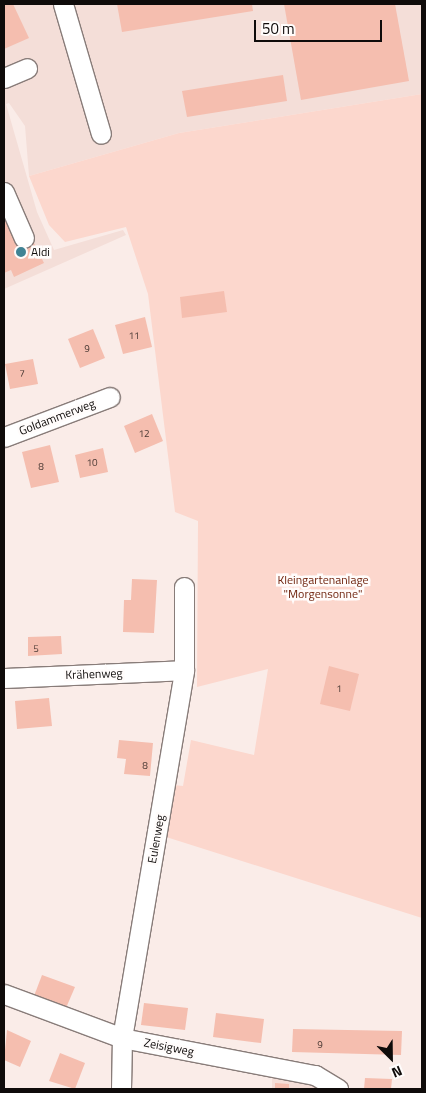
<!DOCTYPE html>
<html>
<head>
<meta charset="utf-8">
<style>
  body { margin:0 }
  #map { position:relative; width:426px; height:1093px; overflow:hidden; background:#faece8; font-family:"Titillium Web",sans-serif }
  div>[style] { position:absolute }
  .built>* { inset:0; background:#f4ded8 }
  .green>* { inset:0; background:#fcd7cd }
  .building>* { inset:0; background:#f5beaf }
  .roads { filter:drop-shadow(1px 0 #887c79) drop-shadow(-1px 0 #887c79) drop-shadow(0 1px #887c79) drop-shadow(0 -1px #887c79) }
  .minor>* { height:19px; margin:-9.5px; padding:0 9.5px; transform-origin:9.5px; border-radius:9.5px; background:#fff }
  .dots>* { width:14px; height:14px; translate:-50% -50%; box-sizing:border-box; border:2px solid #fffcfb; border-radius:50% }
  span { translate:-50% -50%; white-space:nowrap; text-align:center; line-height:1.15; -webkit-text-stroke:5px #fffcfb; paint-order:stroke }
  .number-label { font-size:10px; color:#483833 }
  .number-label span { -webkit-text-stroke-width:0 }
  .poi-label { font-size:12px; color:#0f0b0a }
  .left { translate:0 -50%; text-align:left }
  .street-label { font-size:12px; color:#0f0b0a }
  .park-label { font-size:12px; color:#70250f }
  .frame { position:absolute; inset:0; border:5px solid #0f0b0a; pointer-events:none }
  .north { position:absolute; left:366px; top:1033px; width:50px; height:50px; -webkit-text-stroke:4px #fffcfb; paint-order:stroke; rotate:157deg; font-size:14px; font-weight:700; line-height:20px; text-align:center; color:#0f0b0a }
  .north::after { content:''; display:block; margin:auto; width:18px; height:22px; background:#0f0b0a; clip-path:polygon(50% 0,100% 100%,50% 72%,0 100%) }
  .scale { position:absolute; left:254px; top:20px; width:128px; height:22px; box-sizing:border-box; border:2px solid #0f0b0a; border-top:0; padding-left:6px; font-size:15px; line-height:18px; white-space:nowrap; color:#0f0b0a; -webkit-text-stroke:4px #fffcfb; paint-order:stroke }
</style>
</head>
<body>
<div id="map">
  <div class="built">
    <i style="clip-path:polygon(4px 4px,422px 4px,422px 94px,179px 133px,29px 176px,25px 126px,9px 103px,6px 104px,37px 212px,54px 250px,123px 230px,126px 235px,4px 289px)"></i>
    <i style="clip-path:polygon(272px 1077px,318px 1084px,326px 1089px,272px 1089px)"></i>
  </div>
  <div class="green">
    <i style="clip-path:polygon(422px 94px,422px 918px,163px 836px,173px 785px,183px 786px,191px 740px,254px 755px,268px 669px,197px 687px,198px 521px,175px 512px,148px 294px,126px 227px,65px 242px,49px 225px,29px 176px,179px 133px)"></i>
  </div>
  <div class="building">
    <i style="clip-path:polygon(4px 4px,13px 4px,29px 38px,4px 49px)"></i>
    <i style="clip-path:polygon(117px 4px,252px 4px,253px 11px,122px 32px)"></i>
    <i style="clip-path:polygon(284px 4px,395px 4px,409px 81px,301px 100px)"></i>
    <i style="clip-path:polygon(283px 75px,287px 101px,187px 117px,182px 91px)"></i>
    <i style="clip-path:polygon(4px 210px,30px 235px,44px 263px,14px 277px,11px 270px,4px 273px)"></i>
    <i style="clip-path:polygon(224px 291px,227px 312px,182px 318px,180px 297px)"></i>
    <i style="clip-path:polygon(145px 317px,152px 347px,123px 354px,115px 325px)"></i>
    <i style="clip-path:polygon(93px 329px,105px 358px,80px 368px,68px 339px)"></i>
    <i style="clip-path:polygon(33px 359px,38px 384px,10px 389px,5px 364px)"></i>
    <i style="clip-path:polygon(152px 414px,163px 441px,135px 453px,124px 426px)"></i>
    <i style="clip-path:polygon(50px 445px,59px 482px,31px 488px,22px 452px)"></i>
    <i style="clip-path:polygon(103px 448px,108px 472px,80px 478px,75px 455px)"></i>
    <i style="clip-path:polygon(132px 579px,157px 580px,154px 633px,123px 632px,124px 600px,131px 600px)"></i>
    <i style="clip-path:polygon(61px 636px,62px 654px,28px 656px,28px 637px)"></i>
    <i style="clip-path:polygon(329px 666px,359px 674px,350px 711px,320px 704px)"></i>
    <i style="clip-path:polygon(49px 698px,52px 726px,17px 729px,15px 701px)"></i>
    <i style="clip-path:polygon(119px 740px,153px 743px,150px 776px,124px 774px,126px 759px,117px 758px)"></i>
    <i style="clip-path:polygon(42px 975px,75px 987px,66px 1008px,34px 996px)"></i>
    <i style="clip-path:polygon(144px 1003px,188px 1008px,185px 1030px,141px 1025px)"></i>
    <i style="clip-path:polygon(216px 1013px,264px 1019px,261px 1043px,213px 1037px)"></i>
    <i style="clip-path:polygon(293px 1029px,402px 1031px,401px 1055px,292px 1052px)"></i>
    <i style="clip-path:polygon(7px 1030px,31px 1041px,20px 1067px,4px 1060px)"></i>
    <i style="clip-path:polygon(60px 1053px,85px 1063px,75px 1089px,49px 1081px)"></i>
    <i style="clip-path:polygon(365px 1078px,392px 1079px,391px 1089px,364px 1089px)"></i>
    <i style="clip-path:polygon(275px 1083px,289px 1084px,289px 1089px,275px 1089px)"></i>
  </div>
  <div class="roads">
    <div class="minor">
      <i style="left:63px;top:4px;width:135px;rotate:73.7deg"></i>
      <i style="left:4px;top:78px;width:25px;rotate:-23deg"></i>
      <i style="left:4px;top:192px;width:50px;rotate:66.5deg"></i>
      <i style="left:4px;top:437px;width:113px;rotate:-20.7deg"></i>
      <i style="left:4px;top:678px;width:180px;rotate:-2.5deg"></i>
      <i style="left:4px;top:994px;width:126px;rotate:20.4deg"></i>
      <i style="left:122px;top:1038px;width:197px;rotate:10.9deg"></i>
      <i style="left:315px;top:1075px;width:27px;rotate:31deg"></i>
      <i style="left:121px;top:1089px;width:51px;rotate:-88.9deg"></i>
      <i style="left:122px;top:1038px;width:373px;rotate:-80.4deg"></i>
      <i style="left:184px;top:670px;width:83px;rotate:-90deg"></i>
    </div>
  </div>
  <div class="dots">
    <i style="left:21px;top:252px;background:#418394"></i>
  </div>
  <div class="number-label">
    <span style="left:134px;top:336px">11</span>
    <span style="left:87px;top:349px">9</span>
    <span style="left:22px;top:374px">7</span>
    <span style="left:144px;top:434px">12</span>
    <span style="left:92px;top:463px">10</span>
    <span style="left:41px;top:467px">8</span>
    <span style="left:36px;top:649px">5</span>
    <span style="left:339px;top:689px">1</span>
    <span style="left:145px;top:766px">8</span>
    <span style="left:320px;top:1045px">9</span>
  </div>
  <div class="poi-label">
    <span class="left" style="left:31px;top:252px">Aldi</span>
  </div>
  <div class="street-label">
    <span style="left:57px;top:417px;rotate:-21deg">Goldammerweg</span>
    <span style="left:94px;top:674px;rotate:-2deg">Krähenweg</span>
    <span style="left:156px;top:839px;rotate:-80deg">Eulenweg</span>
    <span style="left:169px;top:1047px;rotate:11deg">Zeisigweg</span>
  </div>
  <div class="park-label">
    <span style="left:323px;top:587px">Kleingartenanlage<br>"Morgensonne"</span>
  </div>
  <div class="frame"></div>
  <div class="north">N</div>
  <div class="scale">50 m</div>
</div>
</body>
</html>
